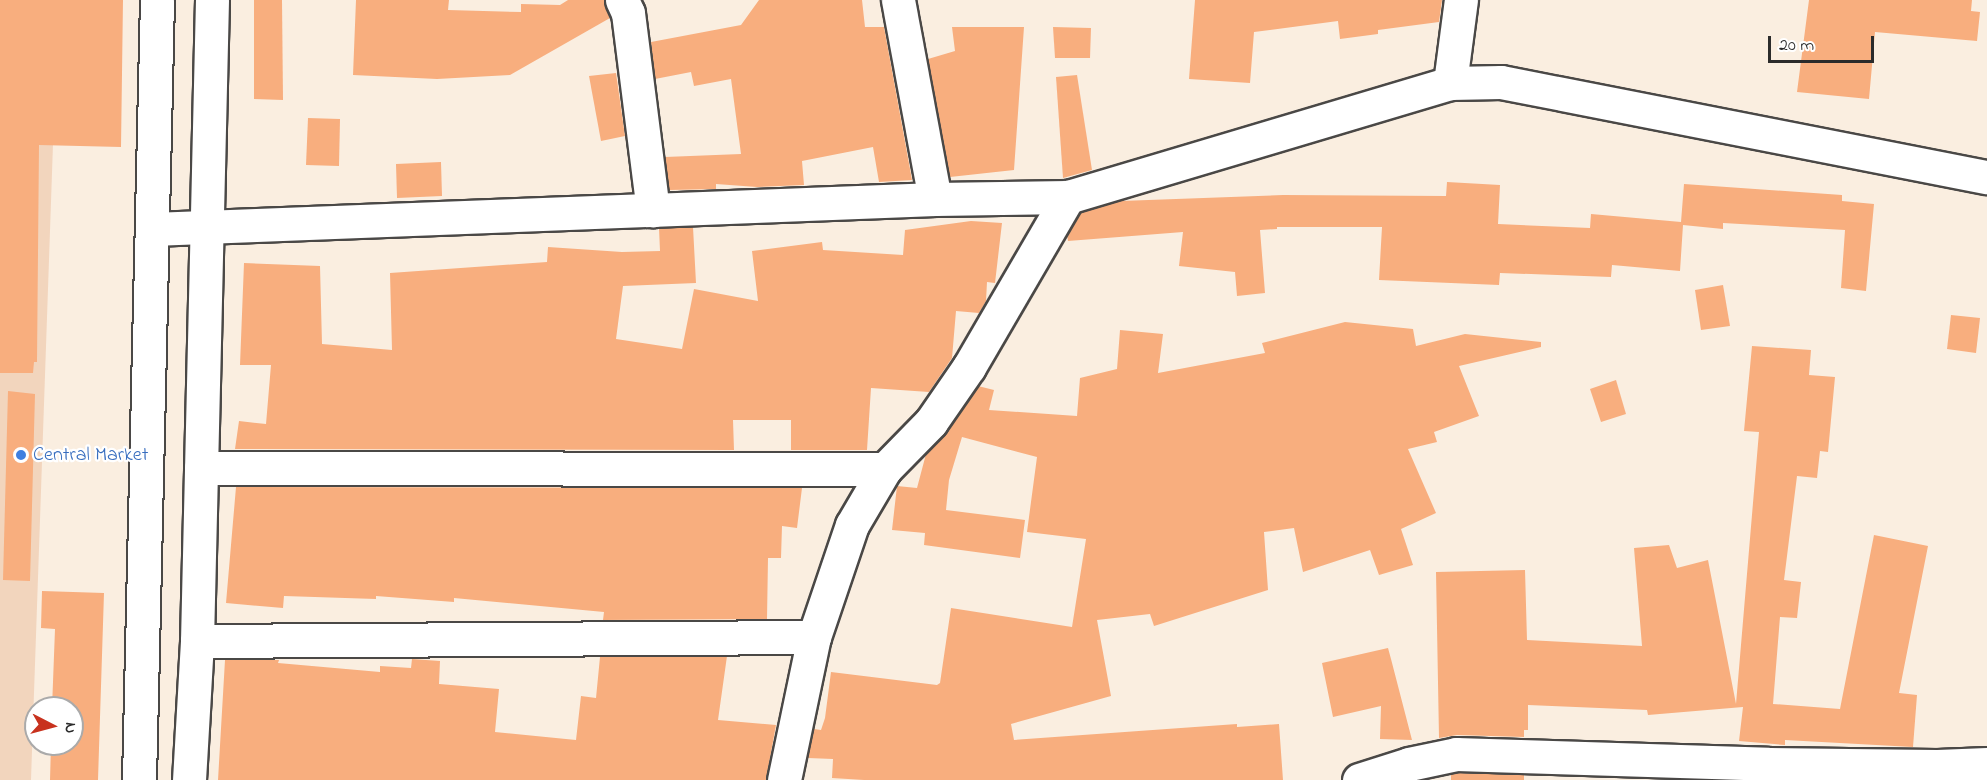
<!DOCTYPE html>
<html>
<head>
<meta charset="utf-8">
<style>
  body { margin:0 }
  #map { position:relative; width:1987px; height:780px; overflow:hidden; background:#faeee0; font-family:"Indie Flower",sans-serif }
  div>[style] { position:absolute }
  .built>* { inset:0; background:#f2d5bd }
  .building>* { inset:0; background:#f8ae7e }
  .roads { filter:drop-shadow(2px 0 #4a4846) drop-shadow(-2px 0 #4a4846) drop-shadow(0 2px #4a4846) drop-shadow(0 -2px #4a4846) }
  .minor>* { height:33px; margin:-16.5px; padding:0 16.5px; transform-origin:16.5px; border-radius:16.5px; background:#fff }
  .dots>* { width:16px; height:16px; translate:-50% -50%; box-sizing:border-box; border:3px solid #fff; border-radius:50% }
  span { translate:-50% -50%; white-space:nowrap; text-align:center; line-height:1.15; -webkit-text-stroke:4.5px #fff; paint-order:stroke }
  .shop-label { font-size:20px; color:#366cbe }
  .left { translate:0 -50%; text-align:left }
  .north { position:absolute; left:24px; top:696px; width:60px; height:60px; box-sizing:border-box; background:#fff; border:2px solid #aaa; border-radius:50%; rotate:96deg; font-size:16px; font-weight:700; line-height:24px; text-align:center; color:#2b2b2b }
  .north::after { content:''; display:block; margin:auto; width:21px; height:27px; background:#c8321e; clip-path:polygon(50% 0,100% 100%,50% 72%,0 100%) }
  .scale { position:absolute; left:1768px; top:36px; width:106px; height:27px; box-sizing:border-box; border:3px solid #2b2b2b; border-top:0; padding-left:8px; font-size:18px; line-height:21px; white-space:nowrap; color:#2b2b2b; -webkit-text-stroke:4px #fff; paint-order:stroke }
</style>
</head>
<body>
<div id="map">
  <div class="built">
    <i style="clip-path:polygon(0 0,58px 0,31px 780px,0 780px)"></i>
  </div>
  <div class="building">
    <i style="clip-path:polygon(0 0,123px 0,121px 147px,39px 145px,37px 362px,34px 362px,33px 373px,0 373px)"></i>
    <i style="clip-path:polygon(254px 0,282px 0,283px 100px,254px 99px)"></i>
    <i style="clip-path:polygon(356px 0,449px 0,448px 10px,521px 12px,521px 4px,560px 5px,568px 0,604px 0,610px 18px,510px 75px,437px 79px,353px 75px)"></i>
    <i style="clip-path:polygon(759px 0,862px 0,865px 27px,884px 27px,912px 180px,879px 182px,873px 147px,802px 161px,804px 185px,757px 187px,716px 184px,716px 189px,669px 190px,665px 157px,741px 154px,731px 79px,694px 86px,691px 72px,655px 79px,651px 42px,741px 25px)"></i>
    <i style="clip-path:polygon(1195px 0,1442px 0,1439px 22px,1378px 30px,1378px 34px,1340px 39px,1338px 21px,1254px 32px,1250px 83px,1189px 79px)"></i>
    <i style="clip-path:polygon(1809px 0,1972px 0,1971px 11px,1980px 12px,1977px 41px,1875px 32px,1869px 99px,1797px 92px)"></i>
    <i style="clip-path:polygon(952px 27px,1024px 27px,1014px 170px,950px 177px,928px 59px,955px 51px)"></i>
    <i style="clip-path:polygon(1053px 27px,1091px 28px,1090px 58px,1055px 58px)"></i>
    <i style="clip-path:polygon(616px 73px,625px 136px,601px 141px,589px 76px)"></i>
    <i style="clip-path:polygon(1077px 75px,1092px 170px,1063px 178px,1056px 77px)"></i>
    <i style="clip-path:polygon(308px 118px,340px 119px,339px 166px,306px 165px)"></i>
    <i style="clip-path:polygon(441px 162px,442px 196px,397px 198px,396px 164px)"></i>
    <i style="clip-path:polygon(1447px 182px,1500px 185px,1498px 224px,1590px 228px,1591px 214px,1681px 222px,1684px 184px,1842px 195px,1842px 201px,1874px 204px,1866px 291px,1841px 288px,1845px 230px,1723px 223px,1723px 229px,1683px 225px,1680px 271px,1612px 265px,1611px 277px,1500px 273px,1499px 285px,1379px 280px,1382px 227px,1277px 227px,1277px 229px,1260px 230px,1265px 293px,1237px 296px,1235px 272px,1179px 266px,1183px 232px,1068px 241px,1067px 235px,1080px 213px,1121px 201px,1283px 195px,1446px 196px)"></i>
    <i style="clip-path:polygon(971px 221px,1002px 223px,995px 283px,987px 282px,986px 301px,979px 313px,956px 311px,952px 358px,929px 392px,871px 388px,867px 450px,791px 450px,791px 420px,733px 420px,734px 450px,235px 449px,239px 421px,266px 424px,271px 365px,240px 365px,244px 263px,320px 266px,322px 344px,392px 350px,390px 273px,547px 262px,548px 247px,622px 252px,660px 251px,659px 228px,693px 227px,696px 283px,623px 286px,616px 339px,682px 349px,694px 289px,758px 301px,752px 251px,822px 242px,823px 250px,903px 255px,905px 230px)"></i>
    <i style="clip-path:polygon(1723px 285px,1730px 326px,1701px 330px,1695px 290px)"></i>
    <i style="clip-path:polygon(1951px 315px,1980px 318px,1976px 353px,1947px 349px)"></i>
    <i style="clip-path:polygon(1345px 322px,1413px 329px,1416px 346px,1465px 334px,1541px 342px,1541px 347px,1459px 366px,1479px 416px,1434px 432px,1437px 442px,1408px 449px,1436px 513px,1401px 529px,1413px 565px,1379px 575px,1370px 550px,1303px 572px,1294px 528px,1264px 532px,1268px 590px,1154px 626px,1150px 614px,1097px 620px,1111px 696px,1011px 724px,1014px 740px,1237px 724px,1237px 727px,1279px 724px,1283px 780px,864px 780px,832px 778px,833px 759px,808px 758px,814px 729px,821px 730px,825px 718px,831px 672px,937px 685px,940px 683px,951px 608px,1072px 627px,1086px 539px,1027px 532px,1037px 457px,962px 437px,949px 480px,946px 510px,1025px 520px,1020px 558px,924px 545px,925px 533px,892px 530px,897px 486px,917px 488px,926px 454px,946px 433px,978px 386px,994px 390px,989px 410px,1077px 416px,1080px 378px,1117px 369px,1120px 330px,1163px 334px,1158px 373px,1265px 353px,1262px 343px)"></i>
    <i style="clip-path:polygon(1752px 346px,1811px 350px,1809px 375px,1835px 377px,1828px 452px,1820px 451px,1817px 478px,1797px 476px,1784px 580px,1801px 582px,1797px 618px,1780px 617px,1773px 704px,1840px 709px,1874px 535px,1928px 546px,1899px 693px,1917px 695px,1913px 747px,1785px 740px,1785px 745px,1739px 741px,1743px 707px,1648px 715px,1647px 710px,1528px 705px,1528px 730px,1524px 730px,1524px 737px,1457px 735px,1439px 738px,1436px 572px,1525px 570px,1527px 640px,1642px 646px,1634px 548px,1669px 545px,1677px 568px,1708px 560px,1736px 704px,1759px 432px,1744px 431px)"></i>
    <i style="clip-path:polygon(1616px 380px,1626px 414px,1601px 422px,1590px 389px)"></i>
    <i style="clip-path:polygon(8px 391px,35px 394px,30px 581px,3px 580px)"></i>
    <i style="clip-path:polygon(236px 487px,802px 488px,797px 528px,782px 526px,781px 558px,768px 558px,767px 619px,603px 620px,604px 612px,454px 598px,454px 602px,376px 596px,376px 599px,284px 596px,283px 608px,226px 603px)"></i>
    <i style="clip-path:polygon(42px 591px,104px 593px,98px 780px,50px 780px,51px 744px,72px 744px,72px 708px,52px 708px,55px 629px,41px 628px)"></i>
    <i style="clip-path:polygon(1388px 648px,1391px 659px,1412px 740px,1380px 739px,1381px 706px,1333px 717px,1322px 663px)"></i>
    <i style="clip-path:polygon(727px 656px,718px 720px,776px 725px,766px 780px,218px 780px,225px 660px,279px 660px,278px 663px,380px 672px,380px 666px,411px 668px,412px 659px,440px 661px,439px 684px,499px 689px,495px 732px,576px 740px,581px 696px,596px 698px,600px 657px)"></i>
    <i style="clip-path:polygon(1458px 773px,1524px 775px,1524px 780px,1451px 780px,1451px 774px)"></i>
  </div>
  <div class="roads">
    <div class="minor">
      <i style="left:622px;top:0;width:14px;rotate:65deg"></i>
      <i style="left:628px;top:13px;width:199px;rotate:82.8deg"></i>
      <i style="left:898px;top:0;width:202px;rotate:79.5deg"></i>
      <i style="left:1450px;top:83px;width:84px;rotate:-82.5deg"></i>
      <i style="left:152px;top:229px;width:784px;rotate:-2.19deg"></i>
      <i style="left:935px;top:199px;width:133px;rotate:-0.9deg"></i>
      <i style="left:1068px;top:197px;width:399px;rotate:-16.6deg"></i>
      <i style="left:1450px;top:83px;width:51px;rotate:-1.1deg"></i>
      <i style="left:1501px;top:82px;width:495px;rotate:11.1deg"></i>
      <i style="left:201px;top:468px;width:684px;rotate:0.08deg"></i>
      <i style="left:197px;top:641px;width:617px;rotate:-0.37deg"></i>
      <i style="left:139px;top:780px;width:780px;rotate:-88.68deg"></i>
      <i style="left:189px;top:780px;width:139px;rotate:-86.7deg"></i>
      <i style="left:197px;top:641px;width:641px;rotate:-88.66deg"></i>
      <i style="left:784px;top:780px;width:146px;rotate:-78.2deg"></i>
      <i style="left:814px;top:637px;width:118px;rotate:-71.3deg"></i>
      <i style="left:852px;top:525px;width:65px;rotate:-59.5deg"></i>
      <i style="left:885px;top:469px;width:66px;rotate:-45.6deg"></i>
      <i style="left:931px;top:422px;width:67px;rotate:-55.4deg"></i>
      <i style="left:969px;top:367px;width:197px;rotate:-59.8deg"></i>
      <i style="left:1359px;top:780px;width:52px;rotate:-17.7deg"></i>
      <i style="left:1409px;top:764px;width:48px;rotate:-12deg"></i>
      <i style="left:1456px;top:754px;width:312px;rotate:1.8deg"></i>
      <i style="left:1768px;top:764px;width:169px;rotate:0.7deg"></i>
      <i style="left:1937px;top:766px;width:50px;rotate:-2.3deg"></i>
    </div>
  </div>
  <div class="dots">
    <i style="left:21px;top:455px;background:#3f7fe0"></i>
  </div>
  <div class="shop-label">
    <span class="left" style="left:33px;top:455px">Central Market</span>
  </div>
  <div class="north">N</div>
  <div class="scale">20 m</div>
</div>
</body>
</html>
